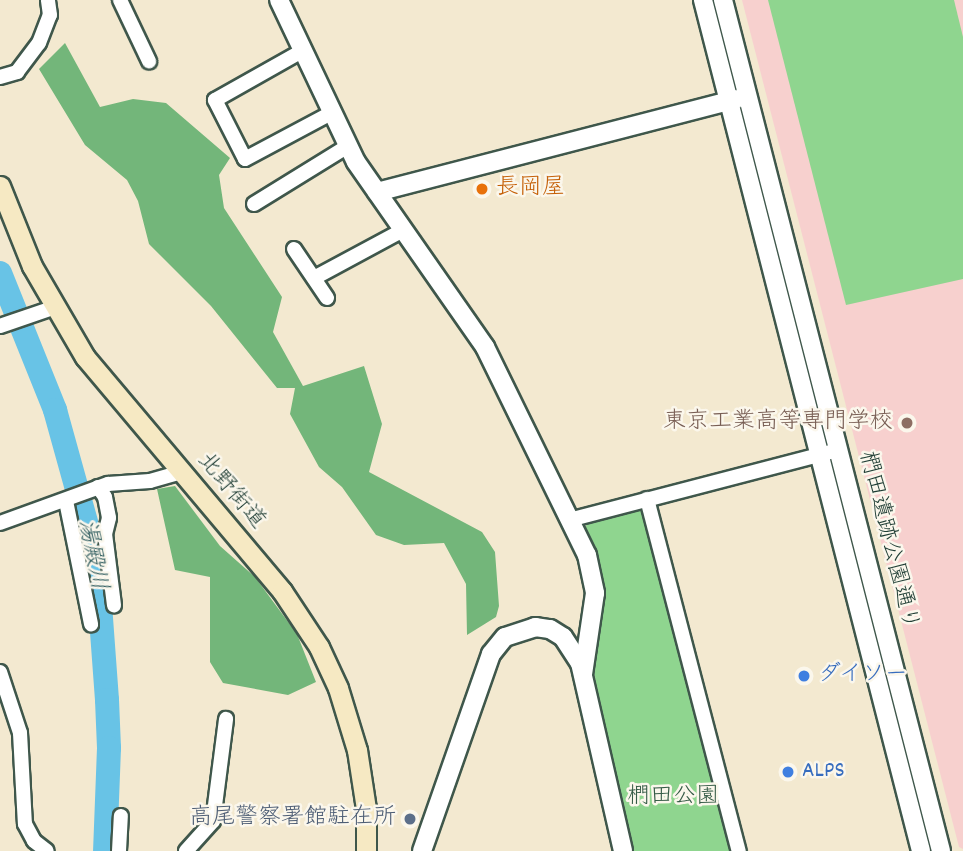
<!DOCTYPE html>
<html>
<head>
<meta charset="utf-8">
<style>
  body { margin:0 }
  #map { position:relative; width:963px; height:851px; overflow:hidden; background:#f3e9d0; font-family:Dekko,"Klee One",sans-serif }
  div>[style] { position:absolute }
  .built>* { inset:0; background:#f7d0ce }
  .green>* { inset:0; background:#8fd58f }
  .forest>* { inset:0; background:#73b67a }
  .river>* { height:24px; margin:-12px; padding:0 12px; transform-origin:12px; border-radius:12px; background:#68c3e6 }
  .roads { filter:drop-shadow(2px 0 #3f574b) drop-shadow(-2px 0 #3f574b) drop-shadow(0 2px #3f574b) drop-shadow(0 -2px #3f574b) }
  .minor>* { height:14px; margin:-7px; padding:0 7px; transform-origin:7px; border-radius:7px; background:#fff }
  .tertiary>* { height:18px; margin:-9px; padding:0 9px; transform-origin:9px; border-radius:9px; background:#fff }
  .secondary>* { height:19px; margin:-9.5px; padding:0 9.5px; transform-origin:9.5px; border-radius:9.5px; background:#f6e9c3 }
  .dots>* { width:19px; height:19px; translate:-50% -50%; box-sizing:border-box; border:4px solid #fbf7ec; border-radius:50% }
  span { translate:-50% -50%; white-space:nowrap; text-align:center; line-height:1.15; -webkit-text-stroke:5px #fbf7ec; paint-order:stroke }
  .food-label { font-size:23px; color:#c56008 }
  .left { translate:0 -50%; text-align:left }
  .education-label { font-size:23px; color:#785e54 }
  .right { translate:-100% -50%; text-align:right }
  .street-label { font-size:23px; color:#1f3d34 }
  .shop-label { font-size:23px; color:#366cbe }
  .park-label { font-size:23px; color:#355b46 }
  .service-label { font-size:23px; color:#4e5e75 }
  .water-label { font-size:24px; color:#315e60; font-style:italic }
</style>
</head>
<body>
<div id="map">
  <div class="built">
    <i style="clip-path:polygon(742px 0,963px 0,963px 849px,959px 847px)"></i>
  </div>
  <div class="green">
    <i style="clip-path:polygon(768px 0,954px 0,963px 37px,963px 279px,846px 305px)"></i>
    <i style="clip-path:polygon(649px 505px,739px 851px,633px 851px,593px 670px,603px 595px,584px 529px,590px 520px)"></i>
  </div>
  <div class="forest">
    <i style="clip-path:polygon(65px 43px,100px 107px,133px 99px,166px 103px,230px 158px,219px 175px,224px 208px,282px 297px,273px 332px,303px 386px,364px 366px,382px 424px,369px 472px,482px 532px,495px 552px,499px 606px,496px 617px,467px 635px,466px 584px,444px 543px,404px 545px,376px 535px,342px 487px,319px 467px,290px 414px,295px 388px,277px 388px,211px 306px,149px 244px,138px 201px,127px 180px,85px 145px,39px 69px)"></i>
    <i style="clip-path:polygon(175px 486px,220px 546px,255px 577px,297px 634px,316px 682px,288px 695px,223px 683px,210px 662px,210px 577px,175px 570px,157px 489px)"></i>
  </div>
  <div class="river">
    <i style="left:0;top:273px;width:148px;rotate:68.1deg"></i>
    <i style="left:55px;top:410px;width:123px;rotate:74.5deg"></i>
    <i style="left:88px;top:529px;width:63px;rotate:79.9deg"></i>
    <i style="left:99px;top:591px;width:109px;rotate:85.8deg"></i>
    <i style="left:107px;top:700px;width:48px;rotate:87.6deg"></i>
    <i style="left:109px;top:748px;width:103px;rotate:92.2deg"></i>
  </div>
  <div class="roads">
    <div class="minor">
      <i style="left:120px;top:0;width:68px;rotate:64.6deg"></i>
      <i style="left:302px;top:51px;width:100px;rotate:150.6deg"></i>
      <i style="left:215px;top:100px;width:66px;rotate:63deg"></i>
      <i style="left:245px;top:159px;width:98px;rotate:-28.1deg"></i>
      <i style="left:0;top:77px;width:18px;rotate:-16deg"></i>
      <i style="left:17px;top:72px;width:36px;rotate:-53deg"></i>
      <i style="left:39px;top:43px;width:30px;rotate:-69deg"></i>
      <i style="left:50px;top:15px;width:15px;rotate:-98deg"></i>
      <i style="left:254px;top:204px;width:110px;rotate:-31.7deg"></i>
      <i style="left:294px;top:249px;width:59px;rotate:56deg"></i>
      <i style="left:314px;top:278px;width:101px;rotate:-28.3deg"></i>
      <i style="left:0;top:326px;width:56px;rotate:-18.8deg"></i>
      <i style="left:98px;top:487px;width:12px;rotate:55deg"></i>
      <i style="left:105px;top:497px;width:21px;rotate:79deg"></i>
      <i style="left:109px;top:518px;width:16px;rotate:104deg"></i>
      <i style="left:105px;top:534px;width:72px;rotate:82.8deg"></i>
      <i style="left:647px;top:499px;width:364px;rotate:75.4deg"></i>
      <i style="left:66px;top:501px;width:126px;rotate:78.5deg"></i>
      <i style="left:569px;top:520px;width:270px;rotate:-14.6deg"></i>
      <i style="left:0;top:523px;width:115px;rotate:-19.9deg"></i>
      <i style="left:108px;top:484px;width:42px;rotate:-4.1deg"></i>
      <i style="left:150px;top:481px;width:32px;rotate:-16deg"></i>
      <i style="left:0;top:672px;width:64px;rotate:71.8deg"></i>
      <i style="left:20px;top:733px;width:91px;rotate:86.9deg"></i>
      <i style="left:25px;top:824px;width:19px;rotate:62deg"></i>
      <i style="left:34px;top:841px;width:16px;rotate:38deg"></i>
      <i style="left:119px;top:851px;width:35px;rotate:-87deg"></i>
      <i style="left:186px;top:851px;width:40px;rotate:-48deg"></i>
      <i style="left:213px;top:821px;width:103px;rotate:-82.7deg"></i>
    </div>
    <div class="tertiary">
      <i style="left:279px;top:0;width:179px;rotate:64.6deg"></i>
      <i style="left:356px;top:162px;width:226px;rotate:55.1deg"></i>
      <i style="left:485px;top:347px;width:232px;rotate:63.9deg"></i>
      <i style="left:587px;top:555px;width:39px;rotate:78deg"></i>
      <i style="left:595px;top:593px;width:82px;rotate:98.4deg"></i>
      <i style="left:703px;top:0;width:878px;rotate:75.63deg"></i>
      <i style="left:723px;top:0;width:878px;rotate:75.63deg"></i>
      <i style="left:377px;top:192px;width:372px;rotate:-14.5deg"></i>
      <i style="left:422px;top:851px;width:209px;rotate:-70.7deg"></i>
      <i style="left:491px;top:654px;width:22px;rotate:-51deg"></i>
      <i style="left:505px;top:637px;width:32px;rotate:-18deg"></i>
      <i style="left:535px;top:627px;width:15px;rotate:8deg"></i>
      <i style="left:550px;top:629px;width:15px;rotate:32deg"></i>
      <i style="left:563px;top:637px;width:31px;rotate:57deg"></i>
      <i style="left:580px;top:663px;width:193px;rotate:77.1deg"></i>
    </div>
    <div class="secondary">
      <i style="left:0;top:186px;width:86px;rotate:68.2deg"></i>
      <i style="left:32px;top:266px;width:105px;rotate:59.8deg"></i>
      <i style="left:85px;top:357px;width:306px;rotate:49.9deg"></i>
      <i style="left:282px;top:591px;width:67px;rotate:56.5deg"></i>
      <i style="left:319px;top:647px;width:45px;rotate:65.1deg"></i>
      <i style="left:338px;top:688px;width:65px;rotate:73deg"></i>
      <i style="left:357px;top:750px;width:60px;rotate:81.3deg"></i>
      <i style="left:366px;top:809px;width:42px;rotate:90deg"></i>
    </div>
  </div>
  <div class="dots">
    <i style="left:482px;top:189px;background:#e8710a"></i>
    <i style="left:907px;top:423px;background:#8d6e63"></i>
    <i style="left:804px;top:676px;background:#3f7fe0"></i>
    <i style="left:788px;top:772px;background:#3f7fe0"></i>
    <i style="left:410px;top:819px;background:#5c6f8a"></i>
  </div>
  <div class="food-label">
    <span class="left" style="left:496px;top:189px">長岡屋</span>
  </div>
  <div class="education-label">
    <span class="right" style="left:893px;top:423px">東京工業高等専門学校</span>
  </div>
  <div class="street-label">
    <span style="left:230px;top:492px;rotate:50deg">北野街道</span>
    <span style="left:887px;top:541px;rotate:76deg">椚田遺跡公園通り</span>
  </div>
  <div class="shop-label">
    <span class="left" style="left:818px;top:676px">ダイソー</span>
    <span class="left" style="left:802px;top:772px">ALPS</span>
  </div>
  <div class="park-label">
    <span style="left:673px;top:798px">椚田公園</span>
  </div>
  <div class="service-label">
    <span class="right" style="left:396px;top:819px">高尾警察署館駐在所</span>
  </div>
  <div class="water-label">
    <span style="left:91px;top:555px;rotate:79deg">湯殿川</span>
  </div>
</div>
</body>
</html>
